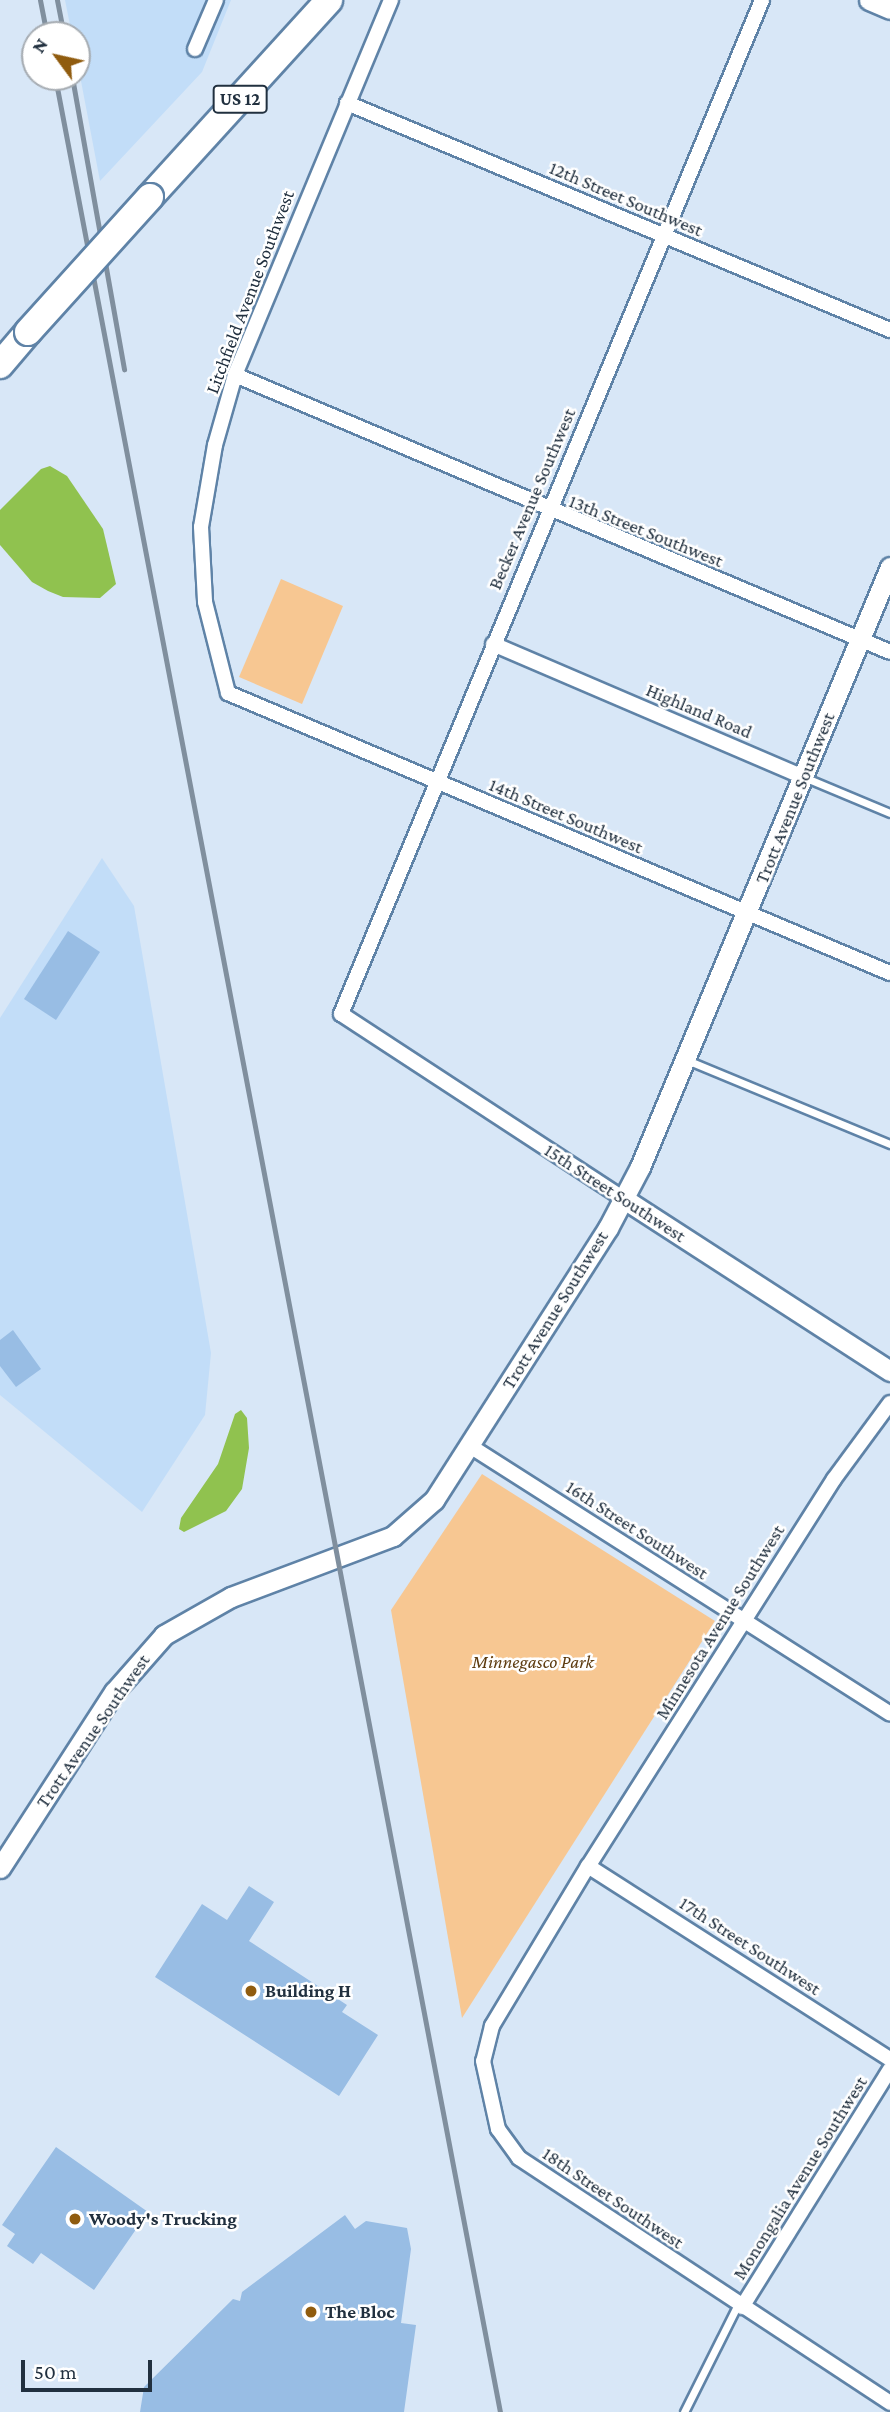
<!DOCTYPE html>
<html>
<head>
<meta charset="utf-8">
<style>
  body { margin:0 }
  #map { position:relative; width:890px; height:2412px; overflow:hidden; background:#d8e7f7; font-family:"Crimson Pro",serif }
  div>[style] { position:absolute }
  .built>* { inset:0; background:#c2ddf8 }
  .green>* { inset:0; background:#f7c792 }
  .water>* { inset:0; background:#90c24f }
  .building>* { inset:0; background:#98bde4 }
  .roads { filter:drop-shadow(2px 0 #5f83a7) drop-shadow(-2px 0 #5f83a7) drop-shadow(0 2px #5f83a7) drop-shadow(0 -2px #5f83a7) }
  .lane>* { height:7px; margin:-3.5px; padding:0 3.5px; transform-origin:3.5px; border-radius:3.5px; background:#fff }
  .street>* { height:14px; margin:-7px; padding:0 7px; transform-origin:7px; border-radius:7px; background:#fff }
  .secondary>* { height:19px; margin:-9.5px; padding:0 9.5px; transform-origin:9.5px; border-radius:9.5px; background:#fff }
  .highway>* { height:26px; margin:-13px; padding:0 13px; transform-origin:13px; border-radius:13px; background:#fff }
  .rail>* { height:5px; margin:-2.5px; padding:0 2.5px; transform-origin:2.5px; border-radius:2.5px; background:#808f9e }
  .bridges { filter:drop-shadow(2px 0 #5f83a7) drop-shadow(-2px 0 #5f83a7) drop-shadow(0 2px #5f83a7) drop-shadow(0 -2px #5f83a7) }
  .highway-bridge>* { height:26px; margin:-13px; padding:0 13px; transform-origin:13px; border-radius:13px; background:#fff }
  .dots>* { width:19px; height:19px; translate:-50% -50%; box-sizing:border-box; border:4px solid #fff; border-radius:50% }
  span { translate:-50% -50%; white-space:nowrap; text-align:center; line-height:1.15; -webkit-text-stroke:5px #fff; paint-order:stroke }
  .shield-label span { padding:2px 5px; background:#fff; border:2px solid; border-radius:5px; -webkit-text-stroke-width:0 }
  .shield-label { font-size:18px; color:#21303f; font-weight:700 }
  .street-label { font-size:19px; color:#21303f }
  .park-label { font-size:19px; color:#5d3b0f; font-style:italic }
  .poi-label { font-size:19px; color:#21303f; font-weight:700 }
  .left { translate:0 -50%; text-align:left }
  .north { position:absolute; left:21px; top:21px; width:70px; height:70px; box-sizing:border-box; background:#fff; border:2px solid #a6acb2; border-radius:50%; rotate:303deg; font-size:19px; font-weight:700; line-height:28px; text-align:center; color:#21303f }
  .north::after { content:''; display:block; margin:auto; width:24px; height:32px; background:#905c0f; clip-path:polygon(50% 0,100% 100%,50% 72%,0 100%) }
  .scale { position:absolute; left:21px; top:2360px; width:131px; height:32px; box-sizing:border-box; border:4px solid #21303f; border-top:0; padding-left:9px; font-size:21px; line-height:24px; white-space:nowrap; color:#21303f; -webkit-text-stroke:5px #fff; paint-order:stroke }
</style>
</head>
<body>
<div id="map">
  <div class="built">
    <i style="clip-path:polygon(65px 0,231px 0,202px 72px,100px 181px,77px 60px,77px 35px,72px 35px)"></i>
    <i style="clip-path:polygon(102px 858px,134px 906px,211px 1353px,205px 1415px,142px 1512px,0 1395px,0 1018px)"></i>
  </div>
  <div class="green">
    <i style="clip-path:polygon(281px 579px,343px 606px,302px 704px,239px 677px)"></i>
    <i style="clip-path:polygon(482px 1474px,715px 1621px,462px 2018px,391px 1610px)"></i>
  </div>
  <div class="water">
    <i style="clip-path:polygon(50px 466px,67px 476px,103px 529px,116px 584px,100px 598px,63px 597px,48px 591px,32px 582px,0 545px,0 510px,41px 469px)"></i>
    <i style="clip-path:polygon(241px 1410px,247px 1418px,249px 1448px,242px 1489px,226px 1511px,184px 1532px,179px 1529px,181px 1518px,218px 1464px,235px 1414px)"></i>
  </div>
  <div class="building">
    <i style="clip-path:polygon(68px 931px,100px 952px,56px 1020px,24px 999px)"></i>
    <i style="clip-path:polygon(13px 1330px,41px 1369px,16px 1387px,0 1366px,0 1340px)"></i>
    <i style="clip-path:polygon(249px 1886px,274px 1902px,249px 1941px,347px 2005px,342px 2012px,378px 2035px,339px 2096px,155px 1977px,202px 1904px,227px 1920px)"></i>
    <i style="clip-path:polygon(56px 2147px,148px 2212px,94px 2290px,41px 2253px,33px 2264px,7px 2246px,15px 2234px,2px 2225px)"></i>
    <i style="clip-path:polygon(345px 2215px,355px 2229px,366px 2221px,407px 2228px,411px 2249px,401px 2323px,416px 2325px,404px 2412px,140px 2412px,144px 2387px,233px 2299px,240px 2301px,242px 2292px)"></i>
  </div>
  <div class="roads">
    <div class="lane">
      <i style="left:804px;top:777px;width:93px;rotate:22.7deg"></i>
      <i style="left:687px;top:1060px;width:220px;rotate:22.5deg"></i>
      <i style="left:684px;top:2412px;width:121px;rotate:-63.4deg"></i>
    </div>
    <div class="street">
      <i style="left:391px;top:0;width:406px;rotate:112.6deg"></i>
      <i style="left:235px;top:375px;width:73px;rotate:105.9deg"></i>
      <i style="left:215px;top:445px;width:83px;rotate:99.7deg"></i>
      <i style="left:201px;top:527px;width:75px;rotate:86.9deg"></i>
      <i style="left:205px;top:602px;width:94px;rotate:75.8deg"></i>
      <i style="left:228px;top:693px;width:719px;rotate:22.93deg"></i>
      <i style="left:195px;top:49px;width:53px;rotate:-66.8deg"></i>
      <i style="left:347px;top:103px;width:589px;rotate:22.69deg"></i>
      <i style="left:235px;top:375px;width:711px;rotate:22.92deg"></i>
      <i style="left:493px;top:644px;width:337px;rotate:23.2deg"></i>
      <i style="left:624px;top:1199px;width:338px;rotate:-146.8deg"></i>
      <i style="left:341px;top:1014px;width:1098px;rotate:-67.45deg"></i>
      <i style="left:890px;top:1403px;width:94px;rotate:126.4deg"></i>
      <i style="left:834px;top:1479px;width:459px;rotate:122.4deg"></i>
      <i style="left:588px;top:1866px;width:187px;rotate:121deg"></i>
      <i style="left:492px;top:2026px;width:36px;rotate:104deg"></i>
      <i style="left:483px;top:2061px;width:70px;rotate:77.6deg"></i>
      <i style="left:498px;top:2129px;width:36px;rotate:54deg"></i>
      <i style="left:519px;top:2158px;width:445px;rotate:33.4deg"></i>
      <i style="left:470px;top:1446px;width:498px;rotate:32.5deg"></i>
      <i style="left:588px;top:1866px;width:358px;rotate:32.6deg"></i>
      <i style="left:742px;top:2307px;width:280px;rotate:-58.1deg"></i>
    </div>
    <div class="secondary">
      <i style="left:869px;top:0;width:23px;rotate:23deg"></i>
      <i style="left:624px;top:1199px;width:317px;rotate:32.9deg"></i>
      <i style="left:0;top:1868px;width:210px;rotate:-57.1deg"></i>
      <i style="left:114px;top:1692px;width:76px;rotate:-48.7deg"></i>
      <i style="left:164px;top:1635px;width:77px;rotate:-29.6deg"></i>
      <i style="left:231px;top:1597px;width:173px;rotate:-20.6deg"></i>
      <i style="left:393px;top:1536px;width:55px;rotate:-41.3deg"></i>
      <i style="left:434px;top:1500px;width:323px;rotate:-57.4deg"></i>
      <i style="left:608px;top:1228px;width:69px;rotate:-62.3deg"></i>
      <i style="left:640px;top:1167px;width:650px;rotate:-67.38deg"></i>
    </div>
    <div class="highway">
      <i style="left:150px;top:197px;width:266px;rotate:-47.7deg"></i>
      <i style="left:0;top:365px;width:43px;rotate:-49.7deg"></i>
    </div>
  </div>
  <div class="rail">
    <i style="left:40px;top:0;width:36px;rotate:79deg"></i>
    <i style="left:57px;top:0;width:36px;rotate:79deg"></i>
    <i style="left:55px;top:77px;width:2377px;rotate:79.21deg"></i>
    <i style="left:72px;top:77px;width:297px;rotate:79.9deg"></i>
  </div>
  <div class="bridges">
    <div class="highway-bridge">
      <i style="left:28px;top:332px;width:182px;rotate:-47.9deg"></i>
    </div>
  </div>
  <div class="dots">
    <i style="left:251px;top:1991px;background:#905c0f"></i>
    <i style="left:75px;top:2219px;background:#905c0f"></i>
    <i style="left:311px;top:2312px;background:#905c0f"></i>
  </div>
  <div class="shield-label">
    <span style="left:240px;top:99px">US 12</span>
  </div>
  <div class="street-label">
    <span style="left:626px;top:199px;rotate:23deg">12th Street Southwest</span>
    <span style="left:250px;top:292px;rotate:-69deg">Litchfield Avenue Southwest</span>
    <span style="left:532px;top:499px;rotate:-67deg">Becker Avenue Southwest</span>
    <span style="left:646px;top:531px;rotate:22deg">13th Street Southwest</span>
    <span style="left:699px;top:711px;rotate:23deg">Highland Road</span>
    <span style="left:795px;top:798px;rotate:-68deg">Trott Avenue Southwest</span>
    <span style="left:566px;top:816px;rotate:23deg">14th Street Southwest</span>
    <span style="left:615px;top:1193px;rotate:33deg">15th Street Southwest</span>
    <span style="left:555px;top:1310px;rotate:-58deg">Trott Avenue Southwest</span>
    <span style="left:637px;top:1530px;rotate:33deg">16th Street Southwest</span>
    <span style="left:720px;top:1622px;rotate:-58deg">Minnesota Avenue Southwest</span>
    <span style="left:93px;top:1731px;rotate:-55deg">Trott Avenue Southwest</span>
    <span style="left:750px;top:1946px;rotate:33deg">17th Street Southwest</span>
    <span style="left:800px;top:2178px;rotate:-58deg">Monongalia Avenue Southwest</span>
    <span style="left:613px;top:2198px;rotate:34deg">18th Street Southwest</span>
  </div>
  <div class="park-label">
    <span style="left:533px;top:1662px">Minnegasco Park</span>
  </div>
  <div class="poi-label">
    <span class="left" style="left:265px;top:1991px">Building H</span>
    <span class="left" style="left:89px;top:2219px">Woody's Trucking</span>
    <span class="left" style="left:325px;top:2312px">The Bloc</span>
  </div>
  <div class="north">N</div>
  <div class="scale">50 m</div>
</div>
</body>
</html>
